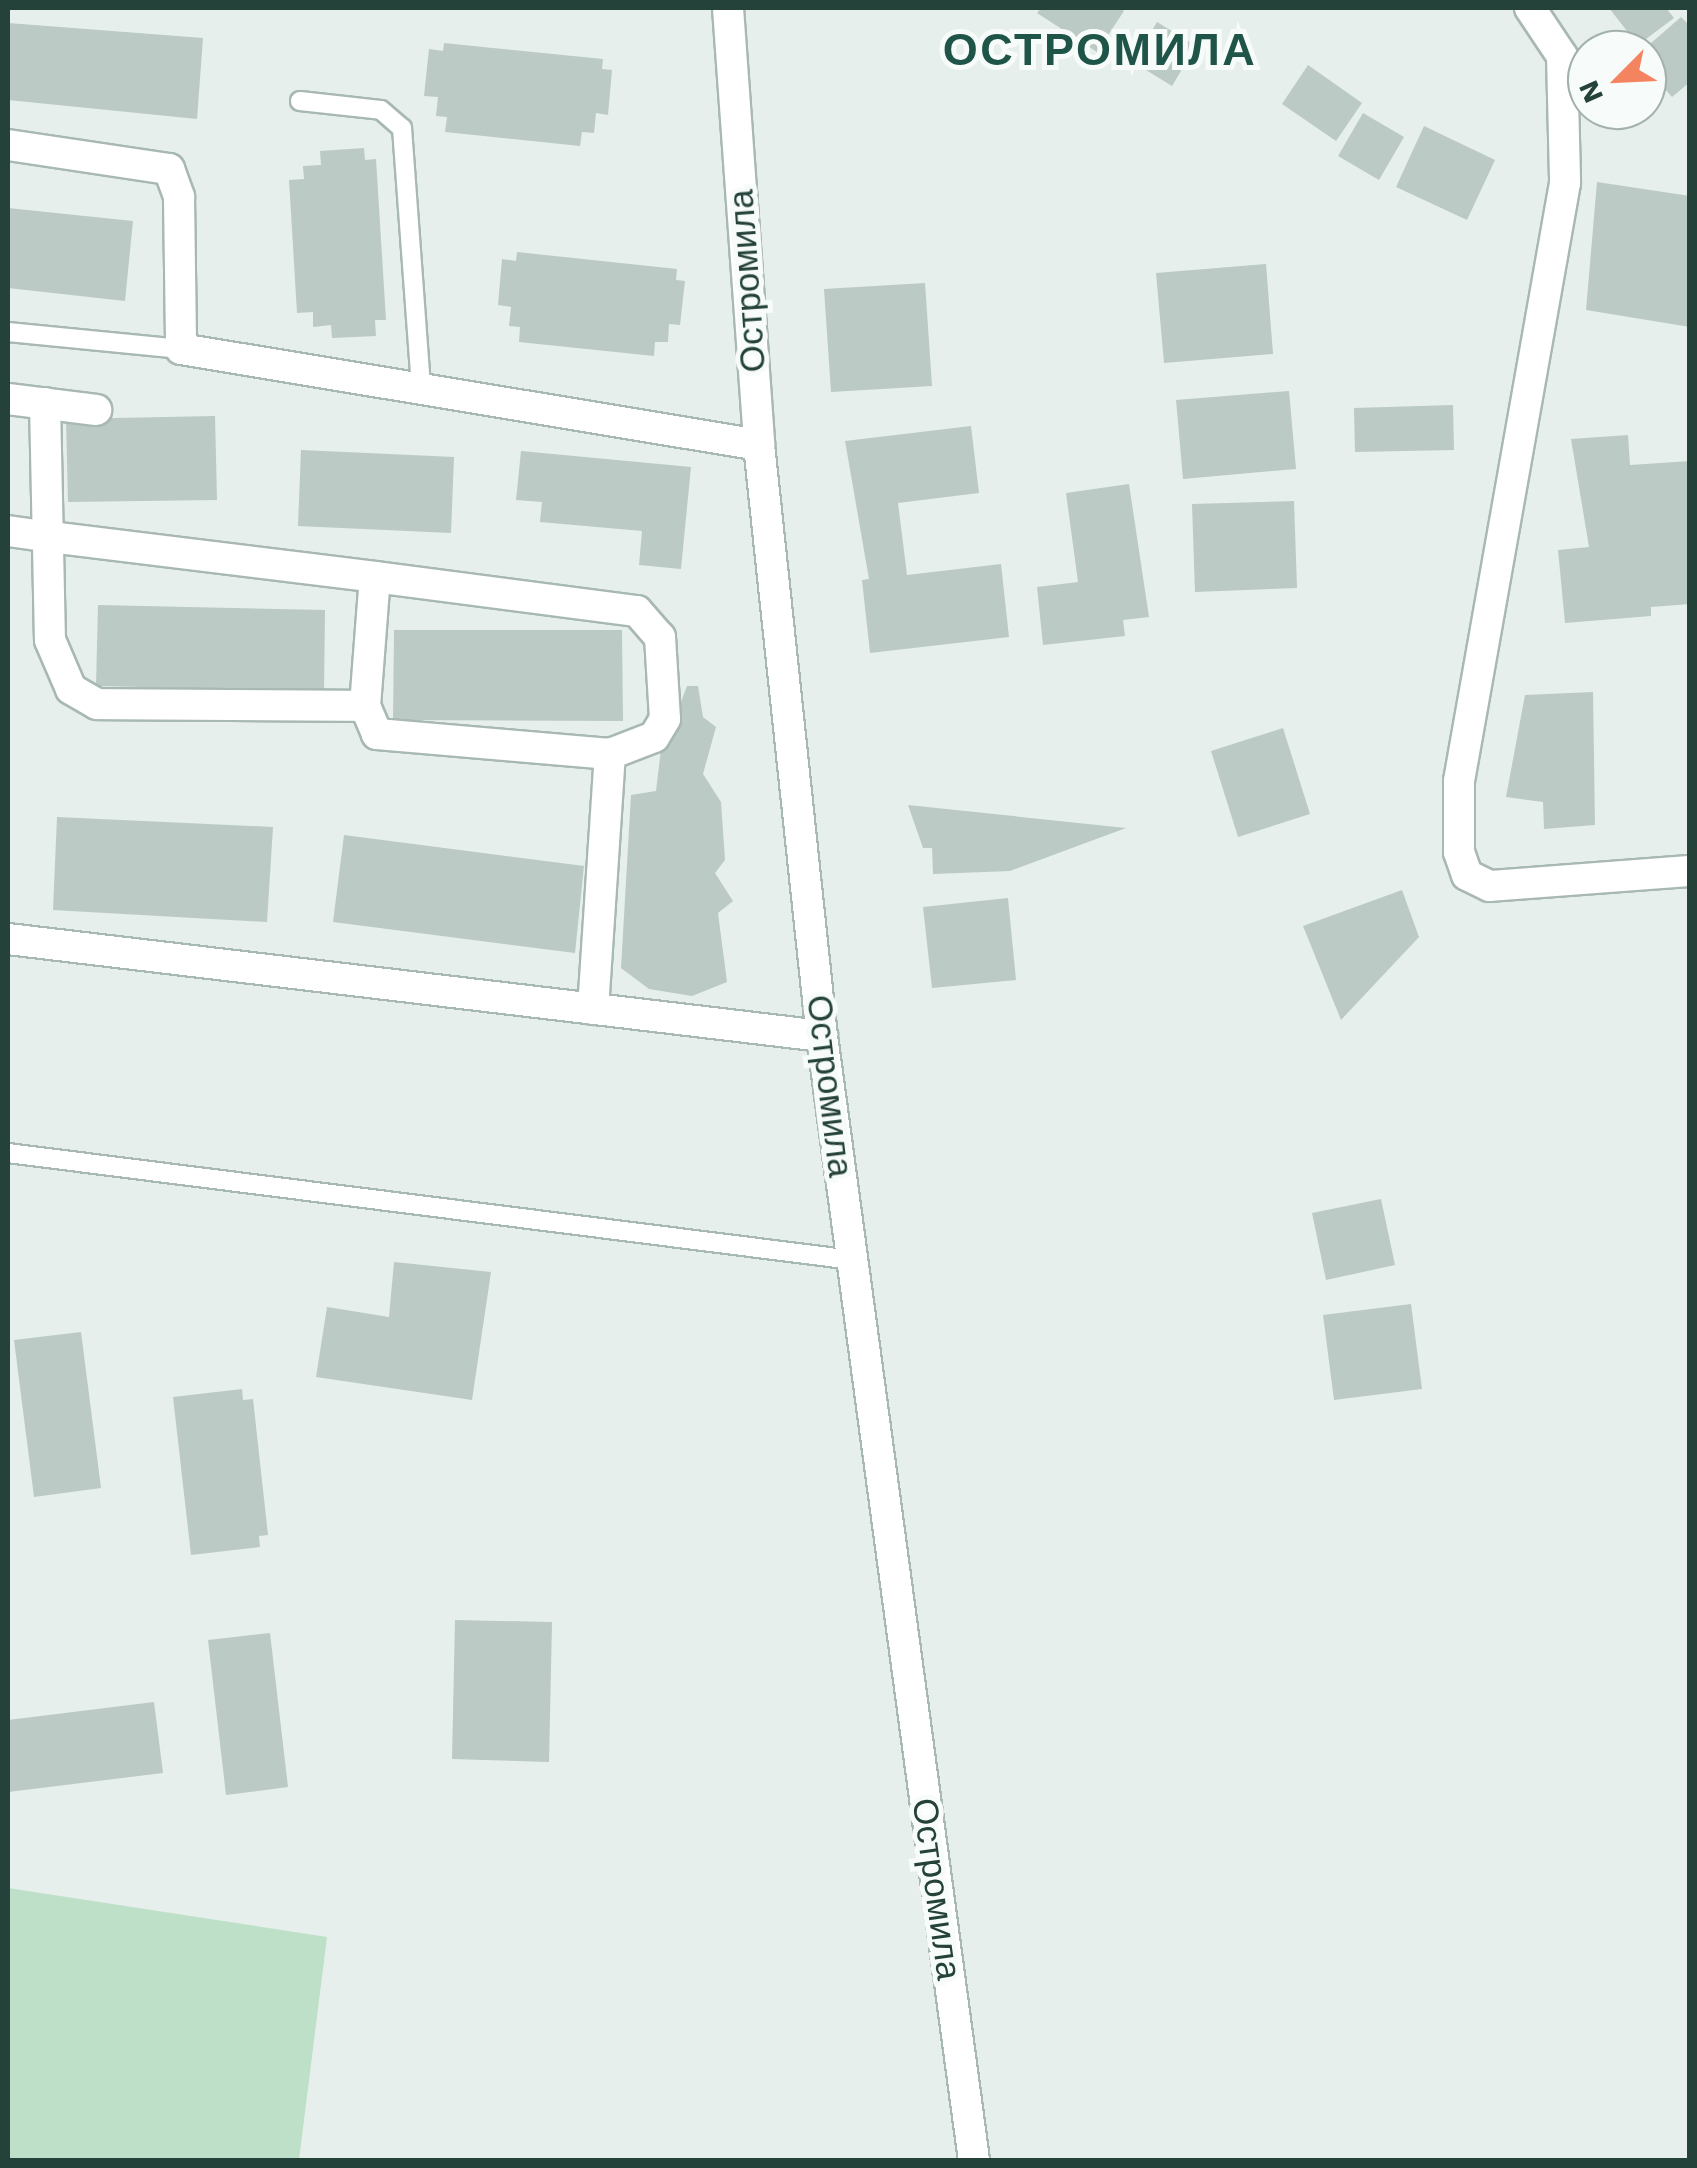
<!DOCTYPE html>
<html>
<head>
<meta charset="utf-8">
<style>
  body { margin:0 }
  #map { position:relative; width:1697px; height:2168px; overflow:hidden; background:#e6efeb; font-family:"Work Sans",sans-serif }
  div>[style] { position:absolute }
  .green>* { inset:0; background:#bfe0c8 }
  .building>* { inset:0; background:#bbcac4 }
  .roads { filter:drop-shadow(2px 0 #a8b8b2) drop-shadow(-2px 0 #a8b8b2) drop-shadow(0 2px #a8b8b2) drop-shadow(0 -2px #a8b8b2) }
  .service>* { height:18px; margin:-9px; padding:0 9px; transform-origin:9px; border-radius:9px; background:#fff }
  .minor>* { height:30px; margin:-15px; padding:0 15px; transform-origin:15px; border-radius:15px; background:#fff }
  span { translate:-50% -50%; white-space:nowrap; text-align:center; line-height:1.15; -webkit-text-stroke:10px #f7fbf9; paint-order:stroke }
  .street-label { font-size:35px; color:#24423a }
  .district-label { font-size:45px; color:#1f5548; font-weight:700; letter-spacing:2.5px }
  .frame { position:absolute; inset:0; border:10px solid #24423a; pointer-events:none }
  .north { position:absolute; left:1567px; top:30px; width:100px; height:100px; box-sizing:border-box; background:#f7fbf9; border:2px solid #a3b1ad; border-radius:50%; rotate:246deg; font-size:28px; font-weight:700; line-height:40px; text-align:center; color:#24423a }
  .north::after { content:''; display:block; margin:auto; width:35px; height:45px; background:#f4845f; clip-path:polygon(50% 0,100% 100%,50% 72%,0 100%) }
</style>
</head>
<body>
<div id="map">
  <div class="green">
    <i style="clip-path:polygon(8px 1888px,327px 1937px,299px 2160px,8px 2160px)"></i>
  </div>
  <div class="building">
    <i style="clip-path:polygon(1041px 8px,1119px 8px,1124px 11px,1097px 52px,1037px 13px)"></i>
    <i style="clip-path:polygon(1609px 8px,1666px 8px,1674px 18px,1638px 45px)"></i>
    <i style="clip-path:polygon(1681px 17px,1690px 26px,1690px 82px,1672px 97px,1647px 69px,1643px 50px)"></i>
    <i style="clip-path:polygon(1157px 22px,1196px 46px,1172px 86px,1133px 62px)"></i>
    <i style="clip-path:polygon(8px 23px,203px 38px,197px 119px,8px 100px)"></i>
    <i style="clip-path:polygon(444px 43px,603px 59px,602px 69px,612px 70px,608px 115px,596px 113px,594px 133px,582px 132px,580px 146px,445px 132px,447px 117px,436px 116px,438px 97px,424px 96px,429px 49px,443px 51px)"></i>
    <i style="clip-path:polygon(1308px 65px,1362px 103px,1336px 141px,1282px 104px)"></i>
    <i style="clip-path:polygon(1363px 113px,1404px 137px,1379px 180px,1338px 156px)"></i>
    <i style="clip-path:polygon(1424px 126px,1495px 160px,1467px 220px,1396px 187px)"></i>
    <i style="clip-path:polygon(364px 148px,365px 160px,376px 159px,386px 320px,375px 320px,376px 336px,332px 338px,331px 325px,313px 327px,313px 312px,297px 313px,289px 180px,304px 179px,303px 166px,321px 165px,320px 151px)"></i>
    <i style="clip-path:polygon(1597px 182px,1690px 196px,1690px 327px,1586px 310px)"></i>
    <i style="clip-path:polygon(8px 208px,133px 221px,125px 301px,8px 288px)"></i>
    <i style="clip-path:polygon(517px 252px,677px 269px,676px 280px,685px 281px,680px 325px,669px 324px,668px 342px,655px 342px,654px 356px,519px 342px,520px 327px,509px 326px,511px 307px,498px 305px,502px 259px,516px 261px)"></i>
    <i style="clip-path:polygon(1266px 264px,1273px 354px,1164px 363px,1156px 273px)"></i>
    <i style="clip-path:polygon(925px 283px,932px 386px,831px 392px,824px 289px)"></i>
    <i style="clip-path:polygon(1289px 391px,1296px 469px,1183px 479px,1176px 400px)"></i>
    <i style="clip-path:polygon(1453px 405px,1454px 450px,1355px 452px,1354px 408px)"></i>
    <i style="clip-path:polygon(215px 416px,217px 500px,68px 502px,66px 419px)"></i>
    <i style="clip-path:polygon(971px 426px,979px 493px,898px 503px,907px 575px,1001px 564px,1009px 637px,870px 653px,862px 580px,869px 579px,845px 441px)"></i>
    <i style="clip-path:polygon(1628px 435px,1630px 465px,1690px 461px,1690px 604px,1651px 607px,1651px 616px,1565px 623px,1558px 550px,1589px 547px,1571px 439px)"></i>
    <i style="clip-path:polygon(301px 450px,454px 457px,451px 533px,298px 526px)"></i>
    <i style="clip-path:polygon(521px 451px,691px 467px,681px 569px,639px 565px,642px 531px,540px 522px,542px 502px,516px 500px)"></i>
    <i style="clip-path:polygon(1129px 484px,1149px 617px,1123px 620px,1125px 636px,1043px 645px,1037px 587px,1078px 582px,1066px 493px)"></i>
    <i style="clip-path:polygon(1294px 501px,1297px 588px,1195px 592px,1192px 504px)"></i>
    <i style="clip-path:polygon(98px 605px,325px 610px,324px 691px,96px 686px)"></i>
    <i style="clip-path:polygon(394px 630px,622px 630px,623px 721px,393px 720px)"></i>
    <i style="clip-path:polygon(687px 686px,698px 686px,703px 717px,716px 727px,703px 774px,721px 802px,725px 860px,715px 873px,733px 901px,718px 913px,727px 982px,692px 996px,649px 989px,621px 968px,631px 795px,656px 791px,664px 724px,674px 720px)"></i>
    <i style="clip-path:polygon(1593px 692px,1595px 825px,1544px 829px,1543px 802px,1506px 797px,1525px 695px)"></i>
    <i style="clip-path:polygon(1283px 728px,1310px 814px,1238px 837px,1211px 751px)"></i>
    <i style="clip-path:polygon(908px 805px,1126px 828px,1010px 871px,933px 874px,932px 848px,923px 848px)"></i>
    <i style="clip-path:polygon(57px 817px,273px 827px,267px 922px,53px 910px)"></i>
    <i style="clip-path:polygon(344px 835px,584px 866px,575px 953px,333px 922px)"></i>
    <i style="clip-path:polygon(1402px 890px,1419px 937px,1341px 1020px,1303px 926px)"></i>
    <i style="clip-path:polygon(1008px 898px,1016px 980px,932px 988px,923px 907px)"></i>
    <i style="clip-path:polygon(1381px 1199px,1395px 1265px,1326px 1280px,1312px 1213px)"></i>
    <i style="clip-path:polygon(394px 1262px,491px 1272px,472px 1400px,316px 1377px,327px 1307px,389px 1317px)"></i>
    <i style="clip-path:polygon(1411px 1304px,1422px 1389px,1334px 1400px,1323px 1315px)"></i>
    <i style="clip-path:polygon(81px 1332px,101px 1488px,34px 1497px,14px 1340px)"></i>
    <i style="clip-path:polygon(242px 1389px,243px 1400px,253px 1399px,268px 1535px,259px 1536px,260px 1547px,191px 1555px,173px 1397px)"></i>
    <i style="clip-path:polygon(455px 1620px,552px 1622px,549px 1762px,452px 1759px)"></i>
    <i style="clip-path:polygon(270px 1633px,288px 1787px,226px 1795px,208px 1640px)"></i>
    <i style="clip-path:polygon(154px 1702px,163px 1773px,8px 1792px,8px 1720px)"></i>
  </div>
  <div class="roads">
    <div class="service">
      <i style="left:300px;top:101px;width:81px;rotate:6.3deg"></i>
      <i style="left:381px;top:110px;width:28px;rotate:41deg"></i>
      <i style="left:402px;top:128px;width:262px;rotate:85.8deg"></i>
      <i style="left:8px;top:332px;width:174px;rotate:5.6deg"></i>
      <i style="left:8px;top:1153px;width:852px;rotate:7.22deg"></i>
    </div>
    <div class="minor">
      <i style="left:728px;top:8px;width:438px;rotate:85.9deg"></i>
      <i style="left:759px;top:445px;width:594px;rotate:83.92deg"></i>
      <i style="left:822px;top:1036px;width:1134px;rotate:82.3deg"></i>
      <i style="left:1530px;top:8px;width:58px;rotate:56.3deg"></i>
      <i style="left:1562px;top:56px;width:127px;rotate:88.6deg"></i>
      <i style="left:1565px;top:183px;width:607px;rotate:100.05deg"></i>
      <i style="left:1459px;top:781px;width:71px;rotate:90deg"></i>
      <i style="left:1459px;top:852px;width:24px;rotate:71deg"></i>
      <i style="left:1467px;top:875px;width:25px;rotate:26deg"></i>
      <i style="left:1490px;top:886px;width:201px;rotate:-4.3deg"></i>
      <i style="left:8px;top:145px;width:163px;rotate:8.5deg"></i>
      <i style="left:169px;top:169px;width:30px;rotate:70deg"></i>
      <i style="left:179px;top:197px;width:152px;rotate:89.2deg"></i>
      <i style="left:181px;top:349px;width:586px;rotate:9.43deg"></i>
      <i style="left:8px;top:399px;width:89px;rotate:7.1deg"></i>
      <i style="left:45px;top:403px;width:237px;rotate:88.8deg"></i>
      <i style="left:50px;top:640px;width:53px;rotate:66.8deg"></i>
      <i style="left:71px;top:689px;width:30px;rotate:30deg"></i>
      <i style="left:97px;top:704px;width:268px;rotate:0.4deg"></i>
      <i style="left:8px;top:531px;width:34px;rotate:8deg"></i>
      <i style="left:42px;top:536px;width:336px;rotate:7deg"></i>
      <i style="left:375px;top:577px;width:264px;rotate:7.4deg"></i>
      <i style="left:637px;top:611px;width:35px;rotate:49deg"></i>
      <i style="left:660px;top:637px;width:82px;rotate:86.5deg"></i>
      <i style="left:665px;top:719px;width:21px;rotate:121deg"></i>
      <i style="left:654px;top:737px;width:47px;rotate:158.9deg"></i>
      <i style="left:610px;top:754px;width:234px;rotate:-175.1deg"></i>
      <i style="left:377px;top:734px;width:30px;rotate:-113deg"></i>
      <i style="left:365px;top:706px;width:129px;rotate:-85.6deg"></i>
      <i style="left:8px;top:939px;width:820px;rotate:6.8deg"></i>
      <i style="left:593px;top:1009px;width:256px;rotate:-86.2deg"></i>
    </div>
  </div>
  <div class="street-label">
    <span style="left:747px;top:281px;rotate:-94deg">Остромила</span>
    <span style="left:830px;top:1086px;rotate:83deg">Остромила</span>
    <span style="left:937px;top:1889px;rotate:82deg">Остромила</span>
  </div>
  <div class="district-label">
    <span style="left:1100px;top:50px">ОСТРОМИЛА</span>
  </div>
  <div class="frame"></div>
  <div class="north">N</div>
</div>
</body>
</html>
